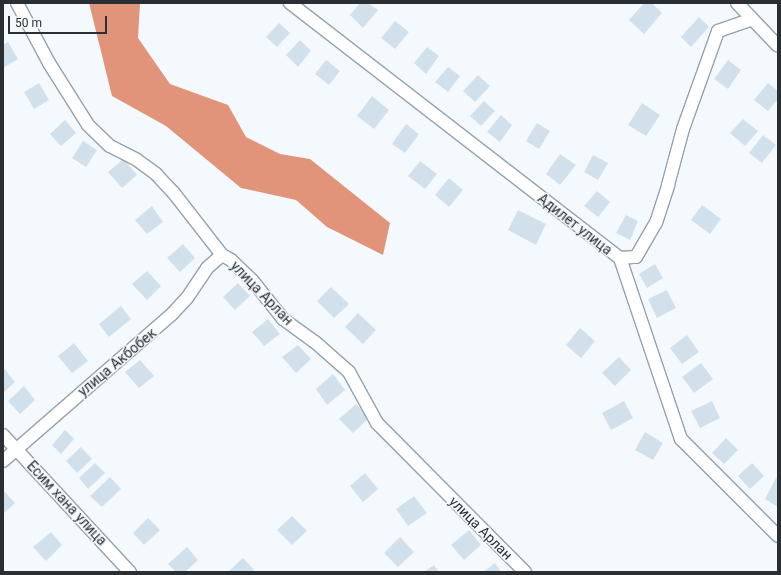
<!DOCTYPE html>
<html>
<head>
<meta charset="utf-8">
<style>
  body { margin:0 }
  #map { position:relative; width:781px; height:575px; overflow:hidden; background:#f4f9fe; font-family:Roboto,sans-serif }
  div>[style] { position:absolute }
  .water>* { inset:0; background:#e19479 }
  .building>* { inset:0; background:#d2e0eb }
  .roads { filter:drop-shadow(1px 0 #95a2ad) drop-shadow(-1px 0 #95a2ad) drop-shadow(0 1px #95a2ad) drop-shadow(0 -1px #95a2ad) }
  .minor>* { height:12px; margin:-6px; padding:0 6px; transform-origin:6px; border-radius:6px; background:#fff }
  span { translate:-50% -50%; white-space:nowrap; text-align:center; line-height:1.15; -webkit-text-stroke:3px #f4f9fe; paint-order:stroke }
  .street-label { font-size:14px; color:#2a2f33 }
  .frame { position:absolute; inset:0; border:4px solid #2a2f33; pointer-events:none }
  .scale { position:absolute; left:8px; top:16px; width:99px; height:18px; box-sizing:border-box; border:2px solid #2a2f33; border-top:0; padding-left:5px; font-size:12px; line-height:14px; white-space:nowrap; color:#2a2f33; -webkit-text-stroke:3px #f4f9fe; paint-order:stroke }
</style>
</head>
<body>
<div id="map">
  <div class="water">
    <i style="clip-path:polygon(89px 3px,140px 3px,138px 38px,170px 84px,228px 105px,246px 137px,280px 154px,310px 159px,390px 223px,383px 255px,327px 227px,296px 200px,241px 188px,166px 126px,112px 96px)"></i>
  </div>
  <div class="building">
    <i style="clip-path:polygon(360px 3px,368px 3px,378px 10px,363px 28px,350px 15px)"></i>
    <i style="clip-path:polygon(644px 3px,652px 3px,662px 13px,644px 34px,629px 20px)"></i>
    <i style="clip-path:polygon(699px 17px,709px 27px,691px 47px,681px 37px)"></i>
    <i style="clip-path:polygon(395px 21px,409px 32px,395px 49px,381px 38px)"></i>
    <i style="clip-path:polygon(279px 23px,290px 33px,277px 47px,266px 37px)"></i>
    <i style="clip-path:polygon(300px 40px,311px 51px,298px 67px,286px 55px)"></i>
    <i style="clip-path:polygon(8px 42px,18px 59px,3px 68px,3px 45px)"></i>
    <i style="clip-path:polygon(427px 47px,439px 56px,426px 74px,414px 63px)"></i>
    <i style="clip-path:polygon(326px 60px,340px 71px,329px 85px,315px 74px)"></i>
    <i style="clip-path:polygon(728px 60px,741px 70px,728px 89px,714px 79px)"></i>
    <i style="clip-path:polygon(448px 67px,460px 76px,448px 92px,435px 82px)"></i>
    <i style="clip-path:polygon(478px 75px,490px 86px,475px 102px,463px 91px)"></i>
    <i style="clip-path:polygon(39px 83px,49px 100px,34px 109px,24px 92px)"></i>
    <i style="clip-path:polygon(768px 83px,778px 91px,778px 99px,768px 111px,754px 100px)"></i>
    <i style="clip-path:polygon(372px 96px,389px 110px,374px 129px,357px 116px)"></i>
    <i style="clip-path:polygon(484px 101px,495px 111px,481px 126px,470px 116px)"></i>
    <i style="clip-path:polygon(642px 103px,660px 115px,646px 136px,628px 125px)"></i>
    <i style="clip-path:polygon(501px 115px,512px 125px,500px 142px,487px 132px)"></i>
    <i style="clip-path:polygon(743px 119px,758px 131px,745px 146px,730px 133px)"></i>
    <i style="clip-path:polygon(65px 120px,76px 133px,61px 146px,50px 134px)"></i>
    <i style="clip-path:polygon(537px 123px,550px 131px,539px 149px,526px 141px)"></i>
    <i style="clip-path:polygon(406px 124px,419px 134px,405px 153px,392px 144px)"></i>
    <i style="clip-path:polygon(763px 135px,776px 145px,762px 163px,749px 153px)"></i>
    <i style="clip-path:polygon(83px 141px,97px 150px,86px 167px,72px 158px)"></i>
    <i style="clip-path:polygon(560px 154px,576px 165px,560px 185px,546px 174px)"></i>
    <i style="clip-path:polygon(593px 155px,608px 163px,598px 180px,584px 172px)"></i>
    <i style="clip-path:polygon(124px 159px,137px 175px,122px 188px,108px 172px)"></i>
    <i style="clip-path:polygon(420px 161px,437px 174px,425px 189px,408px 176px)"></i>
    <i style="clip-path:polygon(449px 178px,463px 190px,449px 207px,435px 195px)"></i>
    <i style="clip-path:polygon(597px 191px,610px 202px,598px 217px,584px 206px)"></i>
    <i style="clip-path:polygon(702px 205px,721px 219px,710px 234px,691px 220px)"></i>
    <i style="clip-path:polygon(152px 206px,163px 222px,147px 234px,135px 220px)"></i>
    <i style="clip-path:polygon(518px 210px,546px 224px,536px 245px,508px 230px)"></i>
    <i style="clip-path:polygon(626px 215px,638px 221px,630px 240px,616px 233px)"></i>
    <i style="clip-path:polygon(183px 244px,195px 258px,180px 272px,167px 258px)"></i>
    <i style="clip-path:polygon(655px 264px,663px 278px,647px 288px,639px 274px)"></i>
    <i style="clip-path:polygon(147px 271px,161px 286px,147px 300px,132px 284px)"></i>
    <i style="clip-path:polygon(238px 283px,250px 296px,235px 310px,223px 297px)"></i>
    <i style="clip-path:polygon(331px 287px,349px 304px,334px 318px,317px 301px)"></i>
    <i style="clip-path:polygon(667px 290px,676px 308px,657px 318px,648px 299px)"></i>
    <i style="clip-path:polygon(121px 306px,131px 319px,109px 337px,99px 324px)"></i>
    <i style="clip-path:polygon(358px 313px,376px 330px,363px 344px,345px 327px)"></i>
    <i style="clip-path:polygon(268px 319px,280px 334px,264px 346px,252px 332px)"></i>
    <i style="clip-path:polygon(580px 328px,595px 341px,581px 358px,566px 345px)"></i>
    <i style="clip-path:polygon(687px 335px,699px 352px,682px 364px,670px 348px)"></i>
    <i style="clip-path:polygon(74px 343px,88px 361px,72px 373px,58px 356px)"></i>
    <i style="clip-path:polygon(298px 345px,311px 359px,296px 373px,282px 357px)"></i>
    <i style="clip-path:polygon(619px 357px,631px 370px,615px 386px,602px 373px)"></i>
    <i style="clip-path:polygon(140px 360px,154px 376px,139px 388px,125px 372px)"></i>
    <i style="clip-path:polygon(701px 363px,713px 379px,694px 393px,682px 377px)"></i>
    <i style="clip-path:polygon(4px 368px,15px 382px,3px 393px,3px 369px)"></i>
    <i style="clip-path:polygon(333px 374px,345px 390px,327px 405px,316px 389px)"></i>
    <i style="clip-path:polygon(24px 386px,35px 400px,20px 414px,8px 401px)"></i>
    <i style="clip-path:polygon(624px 401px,633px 418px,611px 430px,602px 413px)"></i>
    <i style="clip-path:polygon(712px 401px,720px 418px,700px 428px,691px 411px)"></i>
    <i style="clip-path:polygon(356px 404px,369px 418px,353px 433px,339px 419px)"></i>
    <i style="clip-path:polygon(65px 430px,74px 439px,61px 454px,52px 445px)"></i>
    <i style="clip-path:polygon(645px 432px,663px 443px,653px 460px,635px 450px)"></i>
    <i style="clip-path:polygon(726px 438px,738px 450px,724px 464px,712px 453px)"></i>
    <i style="clip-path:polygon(81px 447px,92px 459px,77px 473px,66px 461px)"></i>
    <i style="clip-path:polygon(95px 463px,105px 473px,88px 489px,79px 478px)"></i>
    <i style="clip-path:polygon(752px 463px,764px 476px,750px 489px,738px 476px)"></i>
    <i style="clip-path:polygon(365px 473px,378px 489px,363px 502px,350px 486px)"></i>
    <i style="clip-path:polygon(110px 477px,121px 489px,102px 507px,90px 496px)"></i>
    <i style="clip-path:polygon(776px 478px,778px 479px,778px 507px,765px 499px)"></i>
    <i style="clip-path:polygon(3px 490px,15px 503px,3px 514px)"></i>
    <i style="clip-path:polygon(414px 496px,427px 513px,408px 526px,396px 509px)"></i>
    <i style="clip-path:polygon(292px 516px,307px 531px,292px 545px,277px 530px)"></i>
    <i style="clip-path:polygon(148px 518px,160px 530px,144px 545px,133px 533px)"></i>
    <i style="clip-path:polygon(469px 530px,481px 545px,464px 560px,451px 545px)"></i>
    <i style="clip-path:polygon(51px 532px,62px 545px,46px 561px,33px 547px)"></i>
    <i style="clip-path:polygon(400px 537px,414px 552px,398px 567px,384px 553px)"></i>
    <i style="clip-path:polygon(187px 547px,198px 560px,185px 572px,176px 572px,168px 564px)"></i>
    <i style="clip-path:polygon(243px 558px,254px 570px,252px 572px,228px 572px)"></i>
    <i style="clip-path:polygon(495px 563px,501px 572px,483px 572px)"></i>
    <i style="clip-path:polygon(434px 565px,439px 572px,424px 572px)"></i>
  </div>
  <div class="roads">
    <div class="minor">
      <i style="left:17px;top:3px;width:68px;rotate:61.9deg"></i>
      <i style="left:49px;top:63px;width:73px;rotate:57.8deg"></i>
      <i style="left:88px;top:125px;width:30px;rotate:44deg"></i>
      <i style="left:110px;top:146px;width:30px;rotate:27deg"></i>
      <i style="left:137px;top:160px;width:24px;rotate:36deg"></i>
      <i style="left:156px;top:174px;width:25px;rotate:47deg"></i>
      <i style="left:173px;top:192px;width:80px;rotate:52.1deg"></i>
      <i style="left:222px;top:255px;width:10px;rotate:29deg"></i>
      <i style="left:231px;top:260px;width:29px;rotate:44deg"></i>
      <i style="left:252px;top:280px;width:50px;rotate:51.5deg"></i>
      <i style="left:283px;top:319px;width:39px;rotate:36deg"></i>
      <i style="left:315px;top:342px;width:45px;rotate:41.4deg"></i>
      <i style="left:349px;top:372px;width:58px;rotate:61.2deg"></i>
      <i style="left:377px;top:423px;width:210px;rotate:45.2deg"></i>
      <i style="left:290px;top:3px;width:417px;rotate:37.7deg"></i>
      <i style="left:620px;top:258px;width:191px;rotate:71.4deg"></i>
      <i style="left:681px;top:439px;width:137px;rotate:45deg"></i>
      <i style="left:737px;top:3px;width:59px;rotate:46.4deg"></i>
      <i style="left:620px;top:258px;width:16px;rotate:-4deg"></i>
      <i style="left:636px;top:257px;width:39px;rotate:-60deg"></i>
      <i style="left:656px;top:223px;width:40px;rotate:-72deg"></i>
      <i style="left:668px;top:185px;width:58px;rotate:-75deg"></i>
      <i style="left:683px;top:129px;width:104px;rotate:-70.3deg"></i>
      <i style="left:718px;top:31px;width:36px;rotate:-19deg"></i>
      <i style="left:3px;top:435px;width:187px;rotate:47.2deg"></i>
      <i style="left:3px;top:461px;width:224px;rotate:-41deg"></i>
      <i style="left:172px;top:314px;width:22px;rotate:-47deg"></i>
      <i style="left:187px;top:298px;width:36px;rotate:-56deg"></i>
      <i style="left:207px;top:268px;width:20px;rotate:-41deg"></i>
    </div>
  </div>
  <div class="street-label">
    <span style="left:575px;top:224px;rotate:38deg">Адилет улица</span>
    <span style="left:262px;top:293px;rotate:46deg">улица Арлан</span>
    <span style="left:117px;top:362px;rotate:-40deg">улица Акбобек</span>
    <span style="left:67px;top:503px;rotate:47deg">Есим хана улица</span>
    <span style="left:481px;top:528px;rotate:45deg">улица Арлан</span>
  </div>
  <div class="frame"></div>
  <div class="scale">50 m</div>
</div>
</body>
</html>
